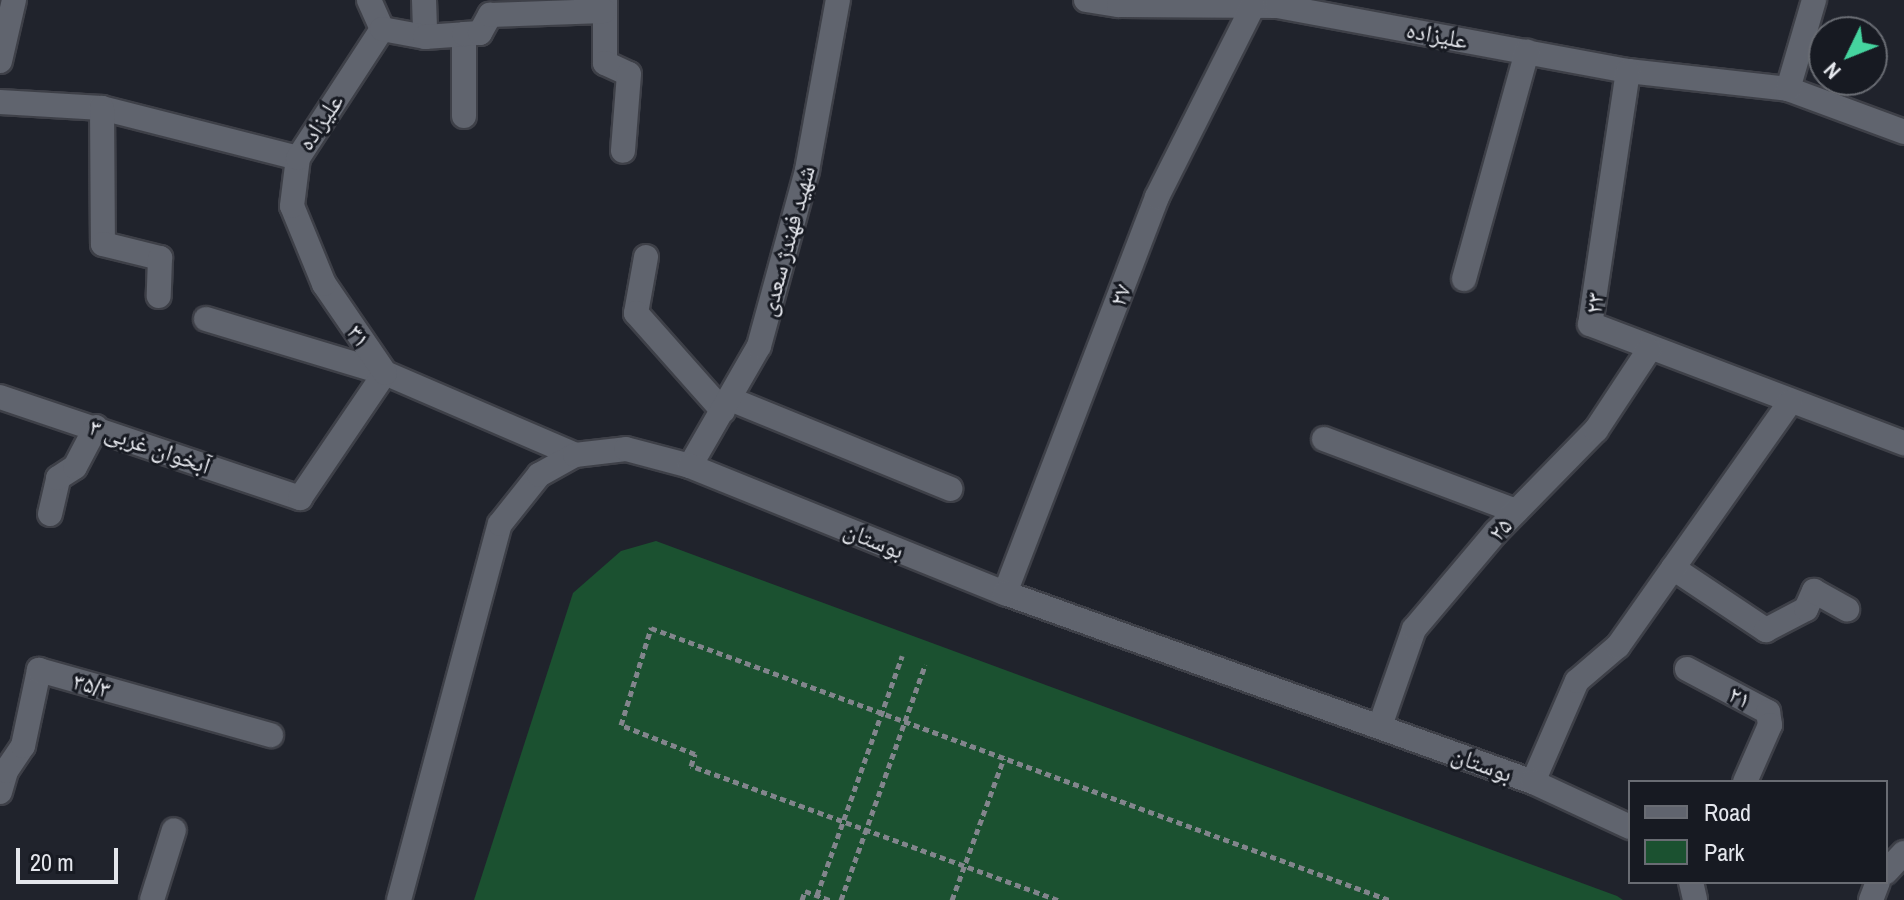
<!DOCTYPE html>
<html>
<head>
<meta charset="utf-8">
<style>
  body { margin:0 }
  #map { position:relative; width:1904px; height:900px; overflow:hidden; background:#20232c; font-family:"Archivo Narrow","Noto Naskh Arabic",sans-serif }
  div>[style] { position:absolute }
  .green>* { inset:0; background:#1b5130 }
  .path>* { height:5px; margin-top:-2.5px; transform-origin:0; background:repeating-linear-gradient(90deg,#82858c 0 6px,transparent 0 10px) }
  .roads { filter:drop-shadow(2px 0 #3e4048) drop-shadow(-2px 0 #3e4048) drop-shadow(0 2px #3e4048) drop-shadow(0 -2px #3e4048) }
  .minor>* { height:24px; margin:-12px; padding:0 12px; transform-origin:12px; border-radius:12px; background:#60646e }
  span { translate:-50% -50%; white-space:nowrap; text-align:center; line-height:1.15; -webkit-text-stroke:6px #171a22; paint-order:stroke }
  .street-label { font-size:24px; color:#e4e6ec }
  .legend { position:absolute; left:1628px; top:780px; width:260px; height:104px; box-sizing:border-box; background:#171a22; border:2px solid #696c73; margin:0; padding:10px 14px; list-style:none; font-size:24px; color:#e4e6ec }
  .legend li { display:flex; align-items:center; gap:16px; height:40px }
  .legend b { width:40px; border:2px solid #696c73 }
  .north { position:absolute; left:1808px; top:16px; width:80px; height:80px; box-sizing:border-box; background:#171a22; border:2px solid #696c73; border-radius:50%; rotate:227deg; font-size:22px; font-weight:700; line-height:32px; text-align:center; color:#e4e6ec }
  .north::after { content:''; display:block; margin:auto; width:28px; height:36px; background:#45d49f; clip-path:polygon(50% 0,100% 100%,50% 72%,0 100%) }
  .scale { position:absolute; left:16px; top:848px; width:102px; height:36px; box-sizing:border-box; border:4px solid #e4e6ec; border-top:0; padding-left:10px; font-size:24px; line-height:28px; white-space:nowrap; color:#e4e6ec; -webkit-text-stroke:6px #171a22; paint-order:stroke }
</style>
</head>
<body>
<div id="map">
  <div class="green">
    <i style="clip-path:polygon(656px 541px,1617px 896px,1623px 900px,474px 900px,573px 593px,621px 551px)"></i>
  </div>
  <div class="path">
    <i style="left:817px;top:895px;width:254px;rotate:-70.4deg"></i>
    <i style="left:802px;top:900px;width:9px;rotate:-72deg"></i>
    <i style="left:805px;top:891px;width:27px;rotate:20deg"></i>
    <i style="left:841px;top:900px;width:250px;rotate:-70.3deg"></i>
    <i style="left:952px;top:900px;width:151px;rotate:-69.9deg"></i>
    <i style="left:1058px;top:900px;width:391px;rotate:-159.9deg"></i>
    <i style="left:691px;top:766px;width:13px;rotate:-72deg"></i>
    <i style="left:695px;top:754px;width:79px;rotate:-158.6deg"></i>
    <i style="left:621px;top:725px;width:102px;rotate:-72.8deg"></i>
    <i style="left:651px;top:628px;width:787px;rotate:20.23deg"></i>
  </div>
  <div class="roads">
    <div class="minor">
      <i style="left:369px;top:0;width:32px;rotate:66deg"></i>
      <i style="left:424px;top:0;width:37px;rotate:88deg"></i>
      <i style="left:605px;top:0;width:63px;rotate:90deg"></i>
      <i style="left:605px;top:63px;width:26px;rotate:25deg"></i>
      <i style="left:629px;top:74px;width:77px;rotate:94.5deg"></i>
      <i style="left:1086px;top:0;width:33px;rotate:9deg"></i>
      <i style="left:1119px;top:5px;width:158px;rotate:0.4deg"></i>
      <i style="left:1277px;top:6px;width:357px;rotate:10.5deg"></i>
      <i style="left:1628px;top:71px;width:161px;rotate:6.4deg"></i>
      <i style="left:1788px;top:89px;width:124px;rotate:20.3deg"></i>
      <i style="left:464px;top:34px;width:82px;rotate:90deg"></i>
      <i style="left:0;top:61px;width:63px;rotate:-77.1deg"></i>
      <i style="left:1628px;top:71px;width:256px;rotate:98.5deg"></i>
      <i style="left:1590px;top:324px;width:336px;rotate:20.8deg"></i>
      <i style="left:1788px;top:89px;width:93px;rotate:-73.7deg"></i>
      <i style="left:0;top:102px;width:102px;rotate:3.4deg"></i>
      <i style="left:102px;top:108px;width:202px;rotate:14.3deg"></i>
      <i style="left:102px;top:108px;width:136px;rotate:89.6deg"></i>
      <i style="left:103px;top:244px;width:59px;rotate:13.8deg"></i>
      <i style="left:160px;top:258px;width:38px;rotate:92deg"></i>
      <i style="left:646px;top:257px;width:57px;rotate:100.1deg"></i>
      <i style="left:636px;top:313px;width:131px;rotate:48.4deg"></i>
      <i style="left:1464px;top:279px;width:236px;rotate:-74.5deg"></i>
      <i style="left:206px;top:319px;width:187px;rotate:16.8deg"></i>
      <i style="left:385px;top:373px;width:207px;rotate:23.3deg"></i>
      <i style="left:0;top:397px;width:317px;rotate:18.6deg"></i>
      <i style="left:300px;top:498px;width:151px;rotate:-55.8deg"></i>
      <i style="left:385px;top:373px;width:108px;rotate:-124.4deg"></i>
      <i style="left:324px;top:284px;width:84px;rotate:-112.3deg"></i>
      <i style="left:292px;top:206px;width:48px;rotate:-82.9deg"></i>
      <i style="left:298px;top:158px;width:154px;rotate:-56.9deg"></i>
      <i style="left:382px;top:29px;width:44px;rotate:10.5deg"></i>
      <i style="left:425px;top:37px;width:39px;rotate:-4deg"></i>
      <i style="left:464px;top:34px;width:16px;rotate:-4deg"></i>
      <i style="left:480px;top:33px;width:21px;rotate:-61deg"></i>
      <i style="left:490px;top:15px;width:114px;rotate:-2deg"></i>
      <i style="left:730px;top:399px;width:238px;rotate:22.2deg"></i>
      <i style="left:1324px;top:439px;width:205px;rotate:20.6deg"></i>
      <i style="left:690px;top:466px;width:138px;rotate:-60.1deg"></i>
      <i style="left:759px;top:346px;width:182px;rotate:-74.7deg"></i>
      <i style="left:807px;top:170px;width:173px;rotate:-79.7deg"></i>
      <i style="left:50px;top:514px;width:37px;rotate:-77deg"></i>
      <i style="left:58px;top:478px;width:20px;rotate:-33deg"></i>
      <i style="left:75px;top:467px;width:45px;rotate:-62.3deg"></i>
      <i style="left:1673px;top:568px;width:112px;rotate:33.7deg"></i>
      <i style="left:1766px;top:630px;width:45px;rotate:-27.7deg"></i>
      <i style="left:1806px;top:609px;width:20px;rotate:-66deg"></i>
      <i style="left:1814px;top:591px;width:38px;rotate:29deg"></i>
      <i style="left:1005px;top:593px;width:424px;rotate:-69deg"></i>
      <i style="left:1157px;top:197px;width:214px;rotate:-63.3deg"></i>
      <i style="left:1687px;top:669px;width:92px;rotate:28deg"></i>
      <i style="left:1768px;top:712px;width:13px;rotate:81deg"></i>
      <i style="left:1770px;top:725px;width:62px;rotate:113.7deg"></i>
      <i style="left:1380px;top:726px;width:103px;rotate:-70.7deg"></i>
      <i style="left:1414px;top:629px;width:127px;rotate:-49.8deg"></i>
      <i style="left:1496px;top:532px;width:143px;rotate:-45.6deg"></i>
      <i style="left:1596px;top:430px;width:96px;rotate:-56.5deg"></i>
      <i style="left:1533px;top:782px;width:110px;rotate:-66.5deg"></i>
      <i style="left:1577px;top:681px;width:54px;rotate:-40.5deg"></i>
      <i style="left:1618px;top:646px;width:299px;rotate:-54.8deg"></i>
      <i style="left:0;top:792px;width:22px;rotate:-74deg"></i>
      <i style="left:6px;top:771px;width:30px;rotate:-56deg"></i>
      <i style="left:23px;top:746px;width:78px;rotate:-78.1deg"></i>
      <i style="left:39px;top:670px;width:241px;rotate:15.7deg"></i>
      <i style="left:1886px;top:872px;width:26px;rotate:-47deg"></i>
      <i style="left:1691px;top:882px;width:18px;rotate:77deg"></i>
      <i style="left:152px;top:900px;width:73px;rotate:-72.6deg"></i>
      <i style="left:399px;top:900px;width:389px;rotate:-75deg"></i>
      <i style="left:500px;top:524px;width:63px;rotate:-51.5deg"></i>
      <i style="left:539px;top:475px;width:41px;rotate:-29.1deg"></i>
      <i style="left:575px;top:455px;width:51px;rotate:-6.7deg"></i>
      <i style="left:626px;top:449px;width:66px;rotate:14.9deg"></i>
      <i style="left:690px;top:466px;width:340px;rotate:22deg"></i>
      <i style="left:1005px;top:593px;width:561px;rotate:19.7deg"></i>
      <i style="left:1533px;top:782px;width:107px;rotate:24.9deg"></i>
      <i style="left:1871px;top:900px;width:19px;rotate:-69deg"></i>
    </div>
  </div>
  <div class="street-label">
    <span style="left:1437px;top:35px;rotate:11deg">علیزاده</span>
    <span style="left:320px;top:122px;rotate:-56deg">علیزاده</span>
    <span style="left:787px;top:241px;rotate:-75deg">شهید فهندژ سعدی</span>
    <span style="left:1120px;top:295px;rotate:-69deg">۲۷</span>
    <span style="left:1594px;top:303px;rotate:-84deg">۲۳</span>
    <span style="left:359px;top:336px;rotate:55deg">۳۱</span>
    <span style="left:150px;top:446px;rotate:19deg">آبخوان غربی ۳</span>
    <span style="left:1500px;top:529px;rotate:-47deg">۲۵</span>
    <span style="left:874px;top:540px;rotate:22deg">بوستان</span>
    <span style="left:92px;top:685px;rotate:15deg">۳۵/۳</span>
    <span style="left:1740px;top:697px;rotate:28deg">۲۱</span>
    <span style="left:1482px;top:764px;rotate:20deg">بوستان</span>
  </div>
  <ul class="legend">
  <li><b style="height:10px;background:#60646e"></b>Road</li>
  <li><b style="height:22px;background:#1b5130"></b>Park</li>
  </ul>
  <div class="north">N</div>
  <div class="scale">20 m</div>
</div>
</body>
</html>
